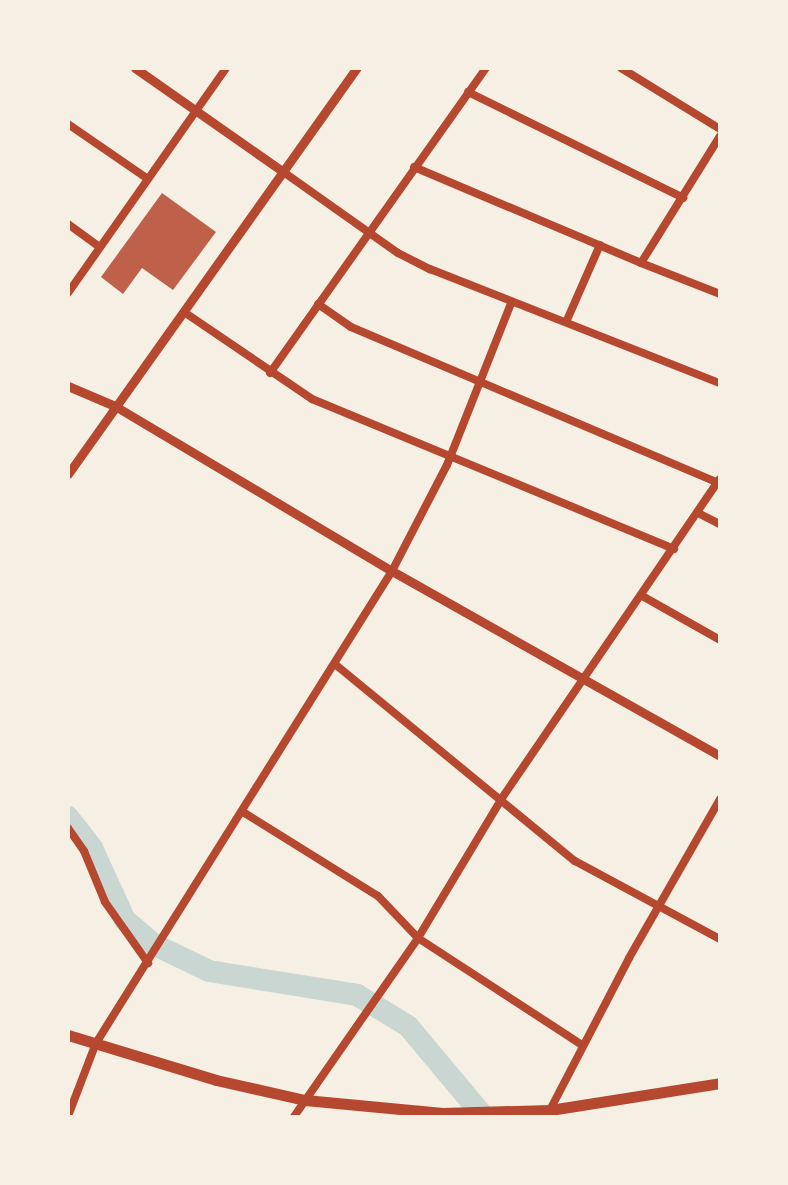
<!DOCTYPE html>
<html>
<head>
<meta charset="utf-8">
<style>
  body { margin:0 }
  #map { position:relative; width:788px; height:1185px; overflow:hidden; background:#f6efe4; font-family:"Noto Sans",sans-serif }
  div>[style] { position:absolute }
  .river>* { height:22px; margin:-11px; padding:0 11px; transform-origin:11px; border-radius:11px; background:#c9d6d2 }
  .building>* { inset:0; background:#bf614a }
  .minor>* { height:8px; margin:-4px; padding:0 4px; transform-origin:4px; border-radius:4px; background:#b5482f }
  .tertiary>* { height:9px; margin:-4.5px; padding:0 4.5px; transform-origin:4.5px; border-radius:4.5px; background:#b5482f }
  .primary>* { height:11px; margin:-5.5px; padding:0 5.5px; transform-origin:5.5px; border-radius:5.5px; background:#b5482f }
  span { translate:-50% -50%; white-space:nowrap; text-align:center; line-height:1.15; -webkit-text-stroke:8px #f6efe4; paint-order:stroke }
  .frame { position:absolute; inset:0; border:70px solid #f6efe4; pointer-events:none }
</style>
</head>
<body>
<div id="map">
  <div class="river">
    <i style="left:68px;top:817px;width:39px;rotate:52deg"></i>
    <i style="left:92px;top:848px;width:79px;rotate:65.4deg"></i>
    <i style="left:125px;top:920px;width:39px;rotate:40deg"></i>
    <i style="left:155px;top:945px;width:60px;rotate:25.7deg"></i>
    <i style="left:209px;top:971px;width:150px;rotate:9.2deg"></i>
    <i style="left:357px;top:995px;width:60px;rotate:31.3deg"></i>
    <i style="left:408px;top:1026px;width:120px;rotate:50.1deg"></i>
  </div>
  <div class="building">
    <i style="clip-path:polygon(162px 193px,216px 232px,173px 290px,142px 268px,123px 294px,101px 277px)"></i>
  </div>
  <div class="minor">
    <i style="left:621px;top:68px;width:116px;rotate:31.6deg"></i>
    <i style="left:468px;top:92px;width:240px;rotate:26.2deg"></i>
    <i style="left:68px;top:124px;width:97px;rotate:34.5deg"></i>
    <i style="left:414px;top:167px;width:246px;rotate:22.9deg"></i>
    <i style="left:641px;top:263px;width:150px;rotate:-58.1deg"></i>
    <i style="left:282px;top:171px;width:142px;rotate:35.3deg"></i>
    <i style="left:398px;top:253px;width:36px;rotate:27deg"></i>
    <i style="left:430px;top:269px;width:312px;rotate:21.5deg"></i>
    <i style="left:68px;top:224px;width:39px;rotate:36deg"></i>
    <i style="left:641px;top:263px;width:85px;rotate:21.4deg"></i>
    <i style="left:68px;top:293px;width:275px;rotate:-54.9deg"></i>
    <i style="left:318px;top:304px;width:40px;rotate:34.9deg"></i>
    <i style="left:351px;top:327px;width:399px;rotate:23deg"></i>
    <i style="left:184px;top:312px;width:155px;rotate:34.2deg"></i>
    <i style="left:312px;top:399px;width:392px;rotate:22.5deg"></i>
    <i style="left:567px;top:320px;width:82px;rotate:-66.3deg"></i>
    <i style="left:270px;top:373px;width:374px;rotate:-54.7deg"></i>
    <i style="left:698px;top:513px;width:25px;rotate:27deg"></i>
    <i style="left:644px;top:597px;width:87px;rotate:29.5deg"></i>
    <i style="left:336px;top:665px;width:309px;rotate:39.4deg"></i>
    <i style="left:575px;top:861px;width:165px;rotate:28.3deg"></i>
    <i style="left:243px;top:812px;width:159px;rotate:31.9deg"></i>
    <i style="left:378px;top:896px;width:58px;rotate:46.4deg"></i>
    <i style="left:418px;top:938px;width:196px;rotate:33.1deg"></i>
    <i style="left:68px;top:828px;width:28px;rotate:55deg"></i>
    <i style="left:84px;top:851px;width:55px;rotate:67.6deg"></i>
    <i style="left:105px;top:902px;width:75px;rotate:54.8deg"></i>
    <i style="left:550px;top:1110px;width:171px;rotate:-62.5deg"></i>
    <i style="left:629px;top:958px;width:183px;rotate:-60.2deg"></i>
    <i style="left:68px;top:1116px;width:78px;rotate:-69deg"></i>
    <i style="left:96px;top:1043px;width:557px;rotate:-57.91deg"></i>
    <i style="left:392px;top:571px;width:119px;rotate:-62.6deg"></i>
    <i style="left:447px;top:465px;width:176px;rotate:-68.4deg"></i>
    <i style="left:293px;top:1118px;width:219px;rotate:-55.2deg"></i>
    <i style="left:418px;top:938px;width:163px;rotate:-59deg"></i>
    <i style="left:502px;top:798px;width:386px;rotate:-55.7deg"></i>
  </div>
  <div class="tertiary">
    <i style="left:135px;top:68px;width:179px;rotate:35deg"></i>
    <i style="left:68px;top:386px;width:51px;rotate:23.1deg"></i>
    <i style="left:115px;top:406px;width:322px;rotate:30.8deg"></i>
    <i style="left:392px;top:571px;width:377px;rotate:29.4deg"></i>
    <i style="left:68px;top:474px;width:498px;rotate:-54.6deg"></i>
  </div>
  <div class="primary">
    <i style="left:68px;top:1035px;width:155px;rotate:16.9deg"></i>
    <i style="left:216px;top:1080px;width:91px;rotate:12.7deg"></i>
    <i style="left:305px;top:1100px;width:138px;rotate:5.4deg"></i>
    <i style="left:442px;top:1113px;width:108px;rotate:-1.6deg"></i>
    <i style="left:550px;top:1110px;width:172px;rotate:-9deg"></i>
  </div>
  <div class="frame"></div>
</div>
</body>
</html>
